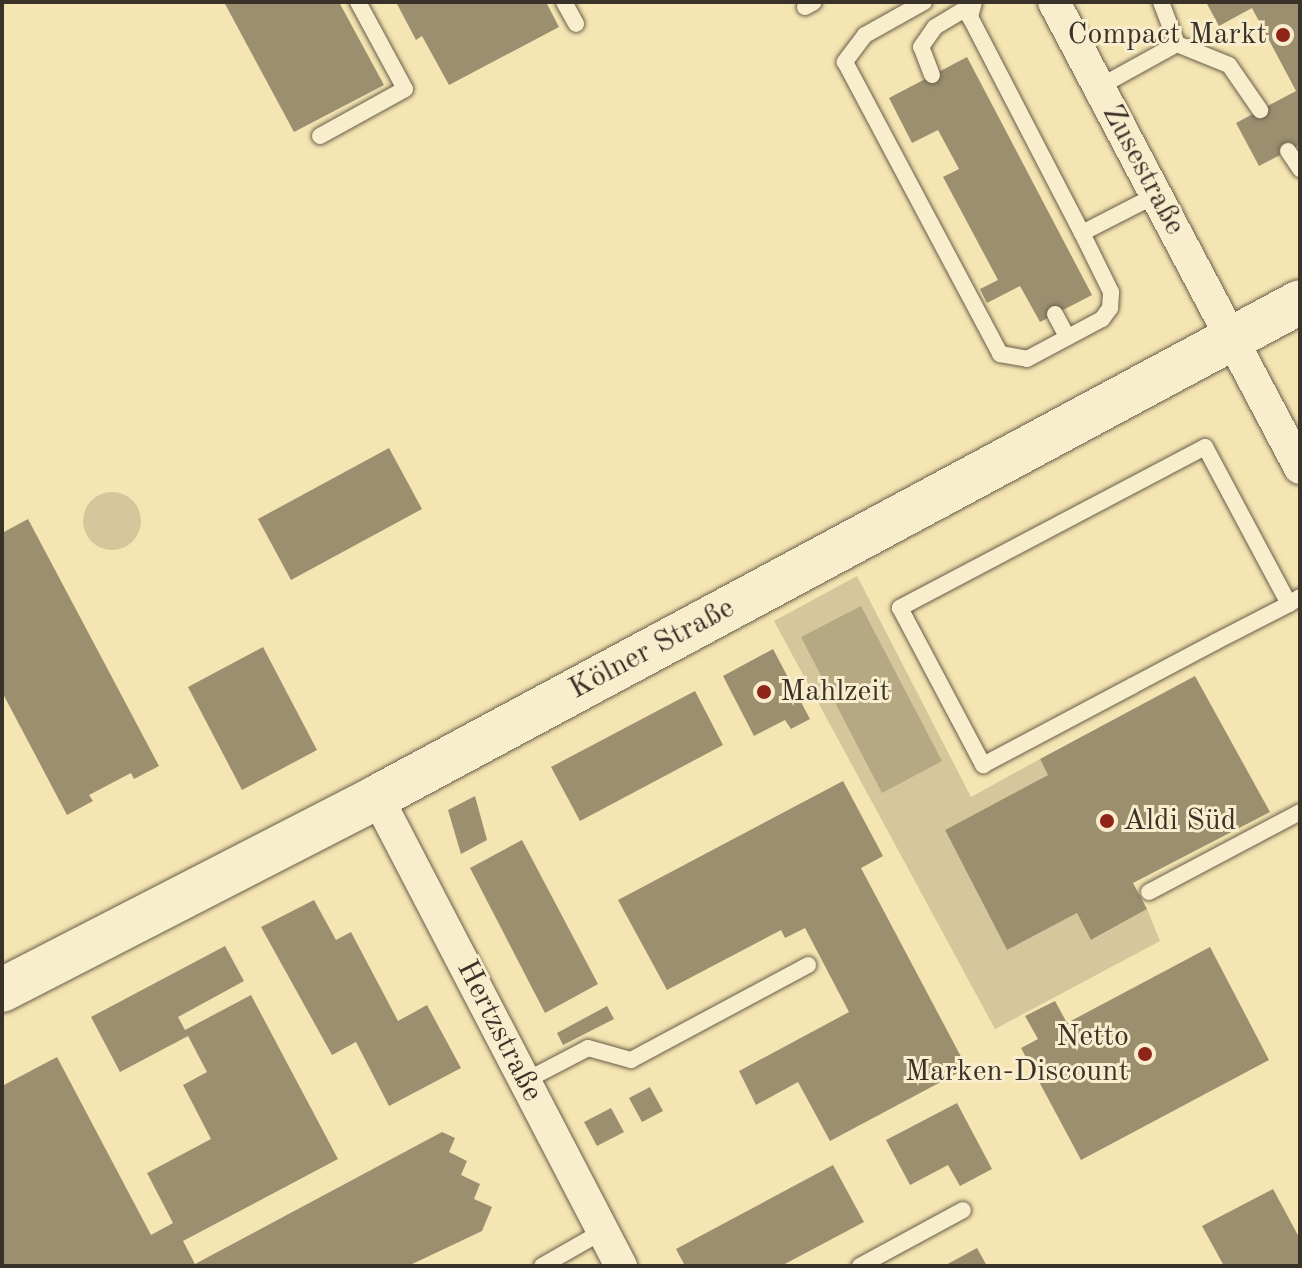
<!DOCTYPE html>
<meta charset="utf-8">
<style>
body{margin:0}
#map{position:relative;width:1302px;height:1268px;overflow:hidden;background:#f5e5b2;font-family:"Old Standard TT",serif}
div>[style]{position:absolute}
.green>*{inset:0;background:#d5c69b}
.round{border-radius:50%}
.water>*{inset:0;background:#b5a883}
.building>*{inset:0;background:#9b8f70}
.roads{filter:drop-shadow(0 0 2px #695e4a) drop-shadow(0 0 2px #695e4a)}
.lane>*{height:16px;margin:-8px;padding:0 8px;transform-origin:8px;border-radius:8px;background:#f8eecd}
.street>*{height:32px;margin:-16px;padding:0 16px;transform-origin:16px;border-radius:16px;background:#f8eecd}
.secondary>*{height:44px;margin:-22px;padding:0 22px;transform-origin:22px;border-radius:22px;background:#f8eecd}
.dots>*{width:22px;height:22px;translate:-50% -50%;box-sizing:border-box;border:4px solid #f8eecd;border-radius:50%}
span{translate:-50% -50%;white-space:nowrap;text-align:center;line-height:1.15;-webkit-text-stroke:6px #f8eecd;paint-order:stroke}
.poi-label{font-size:30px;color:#3a3128}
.right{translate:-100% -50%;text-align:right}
.left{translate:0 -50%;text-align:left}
.street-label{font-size:30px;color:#3a3128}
.frame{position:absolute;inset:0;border:4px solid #3a3128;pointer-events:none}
</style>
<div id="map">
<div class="green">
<i class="round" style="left:83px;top:492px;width:58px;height:58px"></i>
<i style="clip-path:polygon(857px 576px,971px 797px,1040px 759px,1048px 775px,945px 830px,1007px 950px,1077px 913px,1092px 940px,1147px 909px,1160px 941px,995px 1029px,774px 621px)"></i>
</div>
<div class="water">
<i style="clip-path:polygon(861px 606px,942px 761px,882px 793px,801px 637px)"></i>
</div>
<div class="building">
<i style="clip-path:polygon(224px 2px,339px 2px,384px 85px,294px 132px)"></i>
<i style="clip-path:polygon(396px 2px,546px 2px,559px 27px,449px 85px,422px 36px,416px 40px)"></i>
<i style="clip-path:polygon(1206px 2px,1300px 2px,1300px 145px,1259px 166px,1236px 123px,1296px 91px,1252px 8px,1219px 26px)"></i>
<i style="clip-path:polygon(967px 57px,1092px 295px,1040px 322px,1020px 286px,987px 303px,980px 289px,998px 280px,943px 177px,959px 169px,938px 130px,912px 143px,889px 98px)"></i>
<i style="clip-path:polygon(389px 448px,422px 509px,291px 580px,258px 519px)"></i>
<i style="clip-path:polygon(28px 519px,159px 766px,134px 779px,131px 773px,89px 795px,93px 801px,67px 815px,2px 692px,2px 533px)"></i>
<i style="clip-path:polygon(263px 647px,317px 750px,242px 790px,188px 687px)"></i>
<i style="clip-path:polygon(773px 649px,810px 719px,791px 729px,785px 720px,754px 736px,723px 676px)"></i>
<i style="clip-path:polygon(1195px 676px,1270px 812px,1133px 883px,1147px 909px,1091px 940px,1077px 913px,1007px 950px,945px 830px,1048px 775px,1040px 759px)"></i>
<i style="clip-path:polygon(695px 691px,723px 745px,580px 821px,551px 767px)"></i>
<i style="clip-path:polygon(843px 781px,883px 856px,861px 868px,967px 1068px,830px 1141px,798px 1082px,756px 1105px,739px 1071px,849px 1012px,805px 928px,785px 938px,781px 930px,667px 990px,618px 900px)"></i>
<i style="clip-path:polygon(475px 796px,487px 840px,461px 854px,448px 810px)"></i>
<i style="clip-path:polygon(522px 840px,598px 984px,545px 1013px,470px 868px)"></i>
<i style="clip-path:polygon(314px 900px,336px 940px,351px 932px,398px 1021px,427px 1005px,461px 1068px,389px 1106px,356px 1042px,332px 1055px,261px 927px)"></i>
<i style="clip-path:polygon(225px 946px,244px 981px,178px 1017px,185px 1030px,251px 995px,338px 1159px,183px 1241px,195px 1264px,442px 1132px,455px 1138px,449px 1152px,467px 1161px,461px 1175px,480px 1184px,474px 1199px,492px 1207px,482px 1231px,408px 1266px,2px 1266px,2px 1086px,57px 1057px,151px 1235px,173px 1223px,147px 1173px,211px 1139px,183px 1085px,207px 1072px,188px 1036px,120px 1072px,91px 1017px)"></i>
<i style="clip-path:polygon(1210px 947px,1269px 1060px,1081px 1160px,1021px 1048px,1038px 1039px,1025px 1016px,1055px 1001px,1067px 1023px)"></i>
<i style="clip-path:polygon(607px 1006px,614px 1019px,563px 1045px,557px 1033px)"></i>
<i style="clip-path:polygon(650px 1087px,663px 1111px,642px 1122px,629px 1098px)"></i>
<i style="clip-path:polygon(957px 1103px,992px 1169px,960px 1186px,948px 1165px,910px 1185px,886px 1140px)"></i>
<i style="clip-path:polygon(611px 1108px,624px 1132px,597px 1146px,584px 1122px)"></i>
<i style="clip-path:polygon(833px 1165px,864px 1222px,781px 1266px,685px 1266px,676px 1249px)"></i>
<i style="clip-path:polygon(1273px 1189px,1300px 1239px,1300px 1266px,1224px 1266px,1202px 1226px)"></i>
<i style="clip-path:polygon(977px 1248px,987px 1266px,944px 1266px)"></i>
</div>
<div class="roads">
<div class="lane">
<i style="left:564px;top:2px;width:25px;rotate:61deg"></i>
<i style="left:924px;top:2px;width:68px;rotate:150.8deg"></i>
<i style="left:865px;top:35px;width:34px;rotate:127deg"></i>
<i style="left:845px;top:62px;width:331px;rotate:62deg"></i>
<i style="left:1000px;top:354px;width:27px;rotate:10deg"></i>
<i style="left:1027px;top:359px;width:85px;rotate:-28.1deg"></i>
<i style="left:1102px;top:319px;width:14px;rotate:-54deg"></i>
<i style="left:1110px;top:308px;width:16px;rotate:-86deg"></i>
<i style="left:1111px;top:292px;width:66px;rotate:-116.2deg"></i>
<i style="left:1082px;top:233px;width:83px;rotate:-27.2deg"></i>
<i style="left:974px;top:2px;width:16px;rotate:105deg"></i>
<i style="left:970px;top:17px;width:243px;rotate:62.6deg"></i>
<i style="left:805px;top:7px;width:10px;rotate:-29deg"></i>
<i style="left:1177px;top:44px;width:56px;rotate:22deg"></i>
<i style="left:1229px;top:65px;width:55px;rotate:55.4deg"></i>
<i style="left:932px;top:75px;width:30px;rotate:-111deg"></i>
<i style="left:921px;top:47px;width:24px;rotate:-55deg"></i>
<i style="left:935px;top:27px;width:41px;rotate:-31deg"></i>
<i style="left:970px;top:6px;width:4px;rotate:-117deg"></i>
<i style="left:1099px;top:87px;width:89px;rotate:-28.9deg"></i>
<i style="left:1177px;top:44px;width:45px;rotate:-110.9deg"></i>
<i style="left:320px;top:136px;width:97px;rotate:-28.9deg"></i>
<i style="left:405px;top:89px;width:99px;rotate:-118.4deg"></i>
<i style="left:1288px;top:151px;width:22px;rotate:56deg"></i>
<i style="left:1055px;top:314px;width:26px;rotate:62deg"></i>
<i style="left:1289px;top:604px;width:178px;rotate:-118.1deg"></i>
<i style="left:1205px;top:447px;width:345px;rotate:152.2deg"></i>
<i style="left:900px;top:608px;width:178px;rotate:62.1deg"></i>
<i style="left:983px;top:765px;width:169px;rotate:-27.9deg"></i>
<i style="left:1132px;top:686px;width:94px;rotate:-27.9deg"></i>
<i style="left:1215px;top:642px;width:83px;rotate:-27.2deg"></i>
<i style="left:1289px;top:604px;width:13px;rotate:-32deg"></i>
<i style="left:1149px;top:892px;width:171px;rotate:-27.9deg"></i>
<i style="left:525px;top:1081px;width:71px;rotate:-27.6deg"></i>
<i style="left:588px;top:1048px;width:45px;rotate:15.6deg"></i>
<i style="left:631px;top:1060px;width:201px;rotate:-28.2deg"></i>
<i style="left:542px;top:1266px;width:70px;rotate:-29.8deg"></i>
<i style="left:860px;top:1266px;width:117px;rotate:-28.5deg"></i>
</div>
<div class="street">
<i style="left:1054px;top:2px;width:527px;rotate:62.17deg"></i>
<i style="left:377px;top:797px;width:529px;rotate:62.51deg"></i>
</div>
<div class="secondary">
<i style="left:2px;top:990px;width:422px;rotate:-27.2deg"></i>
<i style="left:377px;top:797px;width:1047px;rotate:-28.2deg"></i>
</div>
</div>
<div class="dots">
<i style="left:1283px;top:35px;background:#8f2418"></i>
<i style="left:764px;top:692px;background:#8f2418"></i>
<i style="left:1107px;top:821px;background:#8f2418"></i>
<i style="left:1145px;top:1054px;background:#8f2418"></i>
</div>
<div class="poi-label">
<span class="right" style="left:1267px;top:35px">Compact Markt</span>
<span class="left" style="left:780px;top:692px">Mahlzeit</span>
<span class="left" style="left:1123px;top:821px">Aldi Süd</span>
<span class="right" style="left:1129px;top:1054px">Netto<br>Marken-Discount</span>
</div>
<div class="street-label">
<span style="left:1143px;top:170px;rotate:62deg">Zusestraße</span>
<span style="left:652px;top:649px;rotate:-28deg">Kölner Straße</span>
<span style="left:499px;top:1031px;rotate:63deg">Hertzstraße</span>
</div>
<div class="frame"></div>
</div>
